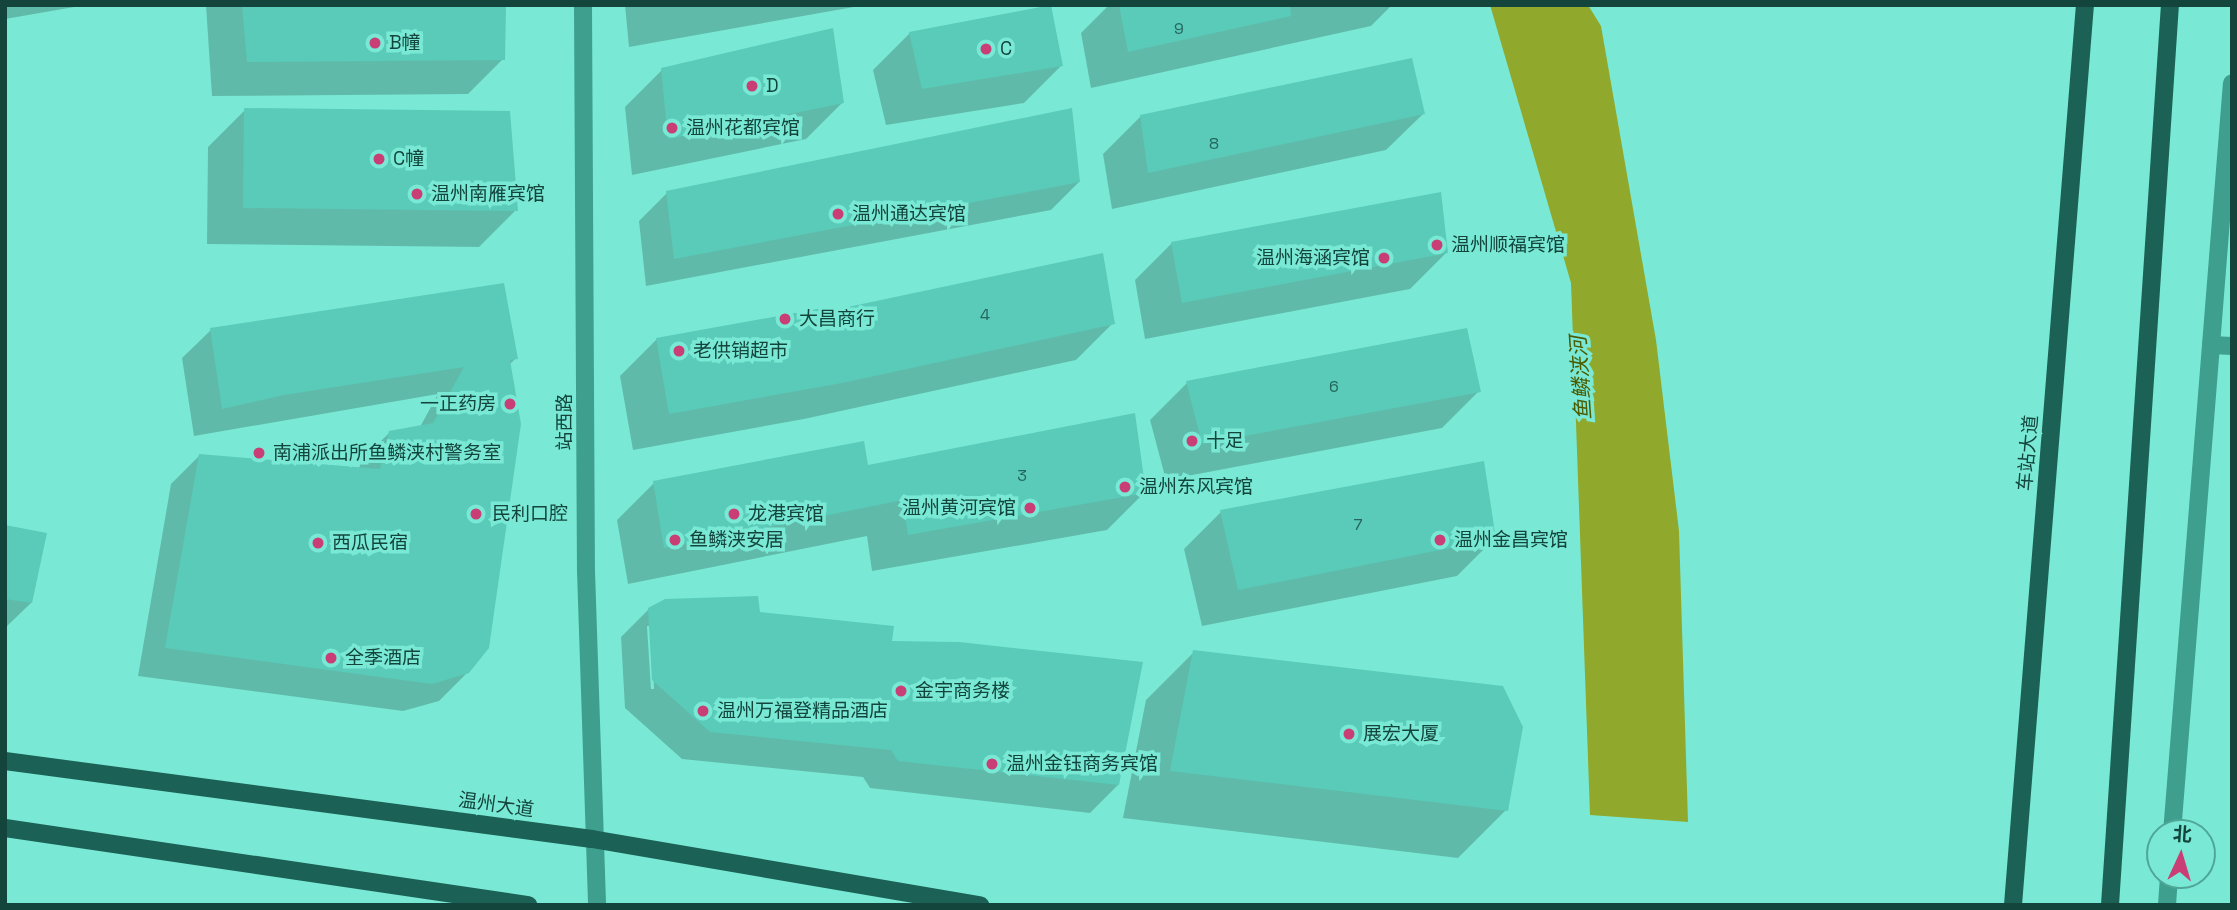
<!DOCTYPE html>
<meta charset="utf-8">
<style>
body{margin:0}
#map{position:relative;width:2237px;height:910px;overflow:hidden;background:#79e9d5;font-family:"Space Grotesk","Noto Sans SC",sans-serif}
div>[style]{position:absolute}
.water>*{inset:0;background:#90a92c}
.shadow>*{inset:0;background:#0003}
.building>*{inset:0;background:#59cbb8}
.minor>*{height:18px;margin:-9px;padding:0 9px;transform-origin:9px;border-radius:9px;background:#3f9f8f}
.major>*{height:18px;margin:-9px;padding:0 9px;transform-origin:9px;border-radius:9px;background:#1b6156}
.dots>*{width:19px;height:19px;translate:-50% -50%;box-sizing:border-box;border:4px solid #79e9d5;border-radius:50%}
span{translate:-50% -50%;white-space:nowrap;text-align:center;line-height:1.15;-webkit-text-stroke:7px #79e9d5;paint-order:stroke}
.number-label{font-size:16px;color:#24665c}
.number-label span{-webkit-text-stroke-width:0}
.poi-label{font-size:19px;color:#13453d}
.left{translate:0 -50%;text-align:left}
.right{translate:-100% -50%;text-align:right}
.street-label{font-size:19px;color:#13453d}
.water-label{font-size:21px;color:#4b5b00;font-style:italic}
.frame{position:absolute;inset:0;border:7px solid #13453d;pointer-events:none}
.north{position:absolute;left:2146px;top:819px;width:70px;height:70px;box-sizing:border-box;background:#79e9d5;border:2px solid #50a798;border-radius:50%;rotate:4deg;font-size:19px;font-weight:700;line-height:28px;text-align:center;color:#13453d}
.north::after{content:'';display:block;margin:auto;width:24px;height:32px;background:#c93e75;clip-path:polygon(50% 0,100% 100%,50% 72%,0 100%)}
</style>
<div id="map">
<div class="water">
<i style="clip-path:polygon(1490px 5px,1588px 5px,1601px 26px,1656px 340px,1679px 531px,1688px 822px,1590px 815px,1571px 283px)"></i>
</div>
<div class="shadow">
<i style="clip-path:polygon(5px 5px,86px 5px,5px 19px)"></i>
<i style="clip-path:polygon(206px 5px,504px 5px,503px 59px,468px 94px,212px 96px)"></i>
<i style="clip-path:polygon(625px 5px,865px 5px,629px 47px)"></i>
<i style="clip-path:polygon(1109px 5px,1392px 5px,1371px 26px,1091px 88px,1081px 33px)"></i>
<i style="clip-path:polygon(910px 33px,1061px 66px,1024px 103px,886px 125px,873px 70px)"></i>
<i style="clip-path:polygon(662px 70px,843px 102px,806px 139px,632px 175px,625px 107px)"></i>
<i style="clip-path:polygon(245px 110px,516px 210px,479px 247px,207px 244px,208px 147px)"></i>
<i style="clip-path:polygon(1423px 114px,1386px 150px,1112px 209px,1103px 154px,1140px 117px)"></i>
<i style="clip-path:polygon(1079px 182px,1051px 210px,646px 286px,639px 221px,667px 193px)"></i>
<i style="clip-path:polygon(1172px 243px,1447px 252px,1410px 289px,1145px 339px,1135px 280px)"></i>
<i style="clip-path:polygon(828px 313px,1113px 323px,1076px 360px,804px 419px,633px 450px,620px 376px,657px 339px)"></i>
<i style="clip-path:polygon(211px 330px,516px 358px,509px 365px,468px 672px,439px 701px,403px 711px,138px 676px,171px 484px,199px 456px,359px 469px,361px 461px,390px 432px,420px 427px,438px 394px,194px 436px,182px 358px)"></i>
<i style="clip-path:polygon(1187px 383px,1479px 391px,1442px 428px,1166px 480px,1150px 420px)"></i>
<i style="clip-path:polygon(866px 467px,1144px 493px,1107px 530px,872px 571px,867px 536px,628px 584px,617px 520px,654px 483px)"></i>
<i style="clip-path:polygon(1221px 512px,1494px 539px,1457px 576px,1202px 626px,1184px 549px)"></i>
<i style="clip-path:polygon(5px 526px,31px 603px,5px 628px)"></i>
<i style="clip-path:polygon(evenodd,649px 609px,759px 613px,890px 643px,1118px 785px,1090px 813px,870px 788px,863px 777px,682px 759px,625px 708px,621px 637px,649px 609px,647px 626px,651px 626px,654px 689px,651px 689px,647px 626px)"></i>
<i style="clip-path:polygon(1194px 652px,1506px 810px,1458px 858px,1123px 818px,1146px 700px)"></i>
</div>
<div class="building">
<i style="clip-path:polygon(242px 5px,506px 5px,505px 60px,247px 62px)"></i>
<i style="clip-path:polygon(1051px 5px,1063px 66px,922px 89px,909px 32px)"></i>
<i style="clip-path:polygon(1119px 5px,1290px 5px,1291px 16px,1128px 52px)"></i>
<i style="clip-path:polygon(833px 28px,844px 103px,668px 139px,661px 68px)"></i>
<i style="clip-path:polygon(1412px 58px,1425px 114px,1148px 173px,1140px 115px)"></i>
<i style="clip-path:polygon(244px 108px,510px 111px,518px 211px,243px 208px)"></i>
<i style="clip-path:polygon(1072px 108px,1080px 182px,674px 259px,666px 191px)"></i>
<i style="clip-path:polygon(1441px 192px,1448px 253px,1182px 303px,1171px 242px)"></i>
<i style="clip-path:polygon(1103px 253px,1115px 324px,842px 383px,669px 414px,656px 338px,828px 307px,829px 311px)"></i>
<i style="clip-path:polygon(504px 283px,518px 359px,510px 360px,521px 424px,489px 648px,469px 673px,432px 684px,165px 648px,199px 454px,380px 469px,389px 431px,433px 423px,464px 367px,284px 395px,222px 409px,210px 328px)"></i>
<i style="clip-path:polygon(1467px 328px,1481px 392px,1202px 444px,1186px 381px)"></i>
<i style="clip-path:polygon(1135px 413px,1146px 493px,908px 535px,903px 500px,664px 548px,653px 481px,864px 441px,868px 465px)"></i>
<i style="clip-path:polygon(1484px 461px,1496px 539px,1238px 590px,1220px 510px)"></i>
<i style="clip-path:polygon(5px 525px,47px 533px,32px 603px,5px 599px)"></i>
<i style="clip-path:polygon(758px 596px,760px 612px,894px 626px,892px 641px,959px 642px,1143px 662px,1119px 785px,898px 761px,891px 750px,710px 732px,652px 680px,648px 608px,665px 599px)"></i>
<i style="clip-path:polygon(1193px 650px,1503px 686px,1523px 727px,1508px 811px,1170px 771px)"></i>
</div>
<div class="minor">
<i style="left:583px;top:5px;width:566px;rotate:89.7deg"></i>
<i style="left:586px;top:571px;width:334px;rotate:88.1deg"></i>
<i style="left:2211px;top:345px;width:21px;rotate:3deg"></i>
<i style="left:2172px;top:833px;width:752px;rotate:-85.43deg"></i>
<i style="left:2167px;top:905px;width:30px;rotate:-86deg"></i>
</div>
<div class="major">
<i style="left:5px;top:761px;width:592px;rotate:7.57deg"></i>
<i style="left:592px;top:839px;width:394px;rotate:9.7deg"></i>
<i style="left:5px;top:828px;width:529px;rotate:8.38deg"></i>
<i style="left:2013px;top:905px;width:903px;rotate:-85.43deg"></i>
<i style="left:2110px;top:905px;width:902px;rotate:-86.19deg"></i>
</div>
<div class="dots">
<i style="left:375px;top:43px;background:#c93e75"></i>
<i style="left:986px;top:49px;background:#c93e75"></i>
<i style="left:752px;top:86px;background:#c93e75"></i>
<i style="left:672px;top:128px;background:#c93e75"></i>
<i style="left:379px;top:159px;background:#c93e75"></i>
<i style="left:417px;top:194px;background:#c93e75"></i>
<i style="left:838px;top:214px;background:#c93e75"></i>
<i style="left:1437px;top:245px;background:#c93e75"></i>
<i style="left:1384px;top:258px;background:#c93e75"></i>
<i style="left:785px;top:319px;background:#c93e75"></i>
<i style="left:679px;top:351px;background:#c93e75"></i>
<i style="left:510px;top:404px;background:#c93e75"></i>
<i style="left:1192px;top:441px;background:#c93e75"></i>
<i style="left:259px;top:453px;background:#c93e75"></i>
<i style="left:1125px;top:487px;background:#c93e75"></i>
<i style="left:1030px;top:508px;background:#c93e75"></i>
<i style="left:476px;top:514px;background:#c93e75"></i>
<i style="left:734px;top:514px;background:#c93e75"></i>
<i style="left:675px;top:540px;background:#c93e75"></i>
<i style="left:1440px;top:540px;background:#c93e75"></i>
<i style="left:318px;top:543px;background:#c93e75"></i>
<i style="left:331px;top:658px;background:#c93e75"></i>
<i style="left:901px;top:691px;background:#c93e75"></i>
<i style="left:703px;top:711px;background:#c93e75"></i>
<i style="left:1349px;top:734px;background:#c93e75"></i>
<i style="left:992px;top:764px;background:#c93e75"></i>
</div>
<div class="number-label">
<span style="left:1179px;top:29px">9</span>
<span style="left:1214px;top:144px">8</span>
<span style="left:985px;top:315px">4</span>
<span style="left:1334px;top:387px">6</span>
<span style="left:1022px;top:476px">3</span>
<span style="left:1358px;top:525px">7</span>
</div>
<div class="poi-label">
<span class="left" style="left:389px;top:43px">B幢</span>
<span class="left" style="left:1000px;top:49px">C</span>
<span class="left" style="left:766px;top:86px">D</span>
<span class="left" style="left:686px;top:128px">温州花都宾馆</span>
<span class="left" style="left:393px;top:159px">C幢</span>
<span class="left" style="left:431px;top:194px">温州南雁宾馆</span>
<span class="left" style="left:852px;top:214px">温州通达宾馆</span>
<span class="left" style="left:1451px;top:245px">温州顺福宾馆</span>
<span class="right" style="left:1370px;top:258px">温州海涵宾馆</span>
<span class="left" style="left:799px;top:319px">大昌商行</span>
<span class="left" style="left:693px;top:351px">老供销超市</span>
<span class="right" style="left:496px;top:404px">一正药房</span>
<span class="left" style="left:1206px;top:441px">十足</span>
<span class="left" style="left:273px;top:453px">南浦派出所鱼鳞浃村警务室</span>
<span class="left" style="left:1139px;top:487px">温州东风宾馆</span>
<span class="right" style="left:1016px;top:508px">温州黄河宾馆</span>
<span class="left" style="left:492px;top:514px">民利口腔</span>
<span class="left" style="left:748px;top:514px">龙港宾馆</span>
<span class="left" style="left:689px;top:540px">鱼鳞浃安居</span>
<span class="left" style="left:1454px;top:540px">温州金昌宾馆</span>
<span class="left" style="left:332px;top:543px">西瓜民宿</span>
<span class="left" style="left:345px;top:658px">全季酒店</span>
<span class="left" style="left:915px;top:691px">金宇商务楼</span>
<span class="left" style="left:717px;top:711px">温州万福登精品酒店</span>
<span class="left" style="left:1363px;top:734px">展宏大厦</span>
<span class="left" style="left:1006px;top:764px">温州金钰商务宾馆</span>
</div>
<div class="street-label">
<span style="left:565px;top:422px;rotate:-90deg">站西路</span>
<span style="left:2028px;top:453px;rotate:-85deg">车站大道</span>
<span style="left:496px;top:805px;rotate:8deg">温州大道</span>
</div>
<div class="water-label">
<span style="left:1581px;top:378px;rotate:-94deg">鱼鳞浃河</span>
</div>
<div class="frame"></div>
<div class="north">北</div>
</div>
